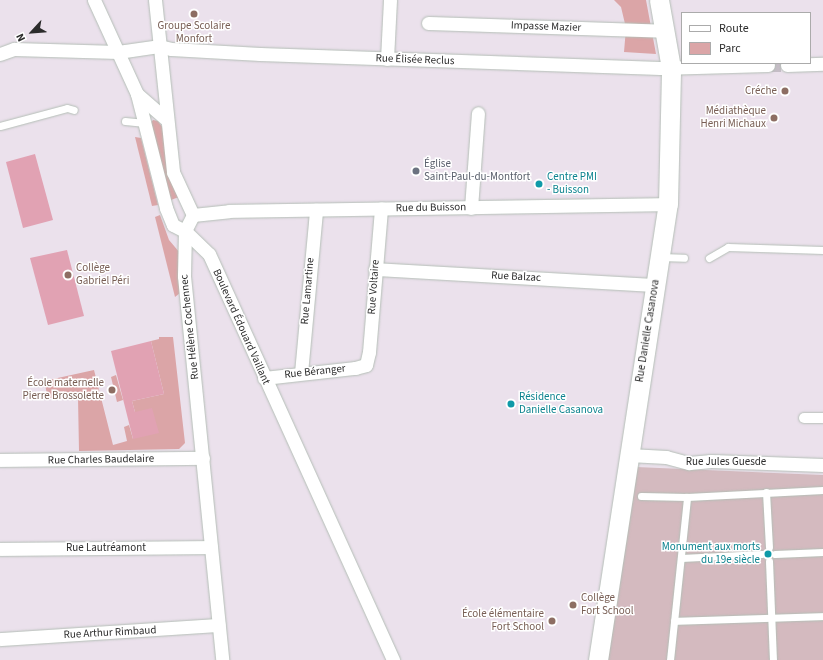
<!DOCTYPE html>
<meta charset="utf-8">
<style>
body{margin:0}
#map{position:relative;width:823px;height:660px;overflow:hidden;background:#ebe1ec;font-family:"Source Sans 3",sans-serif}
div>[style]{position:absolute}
.green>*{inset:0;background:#dba5a7}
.cemetery>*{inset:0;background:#d4babf}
.pitch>*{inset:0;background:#e1a2b3}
.minor-tunnel>*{height:13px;margin-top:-6.5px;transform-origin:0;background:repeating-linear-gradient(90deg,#c5bdc6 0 13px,transparent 0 19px)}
.roads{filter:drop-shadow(0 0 1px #b4beb6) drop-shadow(0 0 1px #b4beb6)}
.service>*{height:7px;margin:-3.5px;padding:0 3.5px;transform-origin:3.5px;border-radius:3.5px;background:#fff}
.pedestrian>*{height:10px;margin:-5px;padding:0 5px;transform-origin:5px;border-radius:5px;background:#fff}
.minor>*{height:13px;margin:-6.5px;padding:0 6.5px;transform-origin:6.5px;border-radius:6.5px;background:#fff}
.secondary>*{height:19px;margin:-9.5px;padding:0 9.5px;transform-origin:9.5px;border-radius:9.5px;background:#fff}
.dots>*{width:11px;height:11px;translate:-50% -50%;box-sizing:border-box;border:2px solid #fff;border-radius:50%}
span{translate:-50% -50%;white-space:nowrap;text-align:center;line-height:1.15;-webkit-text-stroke:3px #fff;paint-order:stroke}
.education-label{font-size:11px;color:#785e54}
.right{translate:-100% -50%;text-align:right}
.left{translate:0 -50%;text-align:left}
.street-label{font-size:11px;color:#2c2c2c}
.worship-label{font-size:11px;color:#5b616d}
.culture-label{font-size:11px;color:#0d838f}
.legend{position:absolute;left:681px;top:12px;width:130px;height:52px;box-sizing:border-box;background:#fff;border:1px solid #ababab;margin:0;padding:5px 7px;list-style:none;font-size:12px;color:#2c2c2c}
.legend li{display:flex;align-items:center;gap:8px;height:20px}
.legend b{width:20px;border:1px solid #ababab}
.north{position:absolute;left:12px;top:12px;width:40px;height:40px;-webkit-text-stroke:3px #fff;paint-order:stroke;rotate:244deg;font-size:11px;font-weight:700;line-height:16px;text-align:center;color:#2c2c2c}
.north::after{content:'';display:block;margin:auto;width:14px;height:18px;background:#2c2c2c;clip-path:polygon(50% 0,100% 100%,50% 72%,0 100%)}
</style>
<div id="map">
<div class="green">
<i style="clip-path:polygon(614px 0,646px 0,656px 54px,624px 52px,626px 28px,621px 7px)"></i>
<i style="clip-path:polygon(153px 120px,158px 121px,165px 131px,179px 197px,168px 201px,149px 125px)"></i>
<i style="clip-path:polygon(135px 137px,141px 138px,158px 205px,152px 206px)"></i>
<i style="clip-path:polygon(160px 215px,169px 240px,180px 253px,180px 293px,175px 297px,155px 217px)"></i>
<i style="clip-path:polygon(159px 337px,173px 337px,185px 443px,179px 449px,79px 451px,78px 398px,48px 398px,44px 381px,94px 370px,113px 445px,127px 441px,124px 427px,129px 425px,133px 439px,135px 412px,132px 401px,164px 394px,151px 341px,159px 339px)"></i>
<i style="clip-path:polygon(116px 375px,123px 400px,117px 402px,111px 377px)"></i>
</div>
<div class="cemetery">
<i style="clip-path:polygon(636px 467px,823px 475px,823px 660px,607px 660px)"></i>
</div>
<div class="pitch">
<i style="clip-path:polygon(35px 154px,53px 220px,23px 228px,6px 162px)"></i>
<i style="clip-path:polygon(67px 250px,84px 316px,48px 325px,30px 258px)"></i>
<i style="clip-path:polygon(151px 341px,164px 394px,132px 401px,135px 412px,152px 408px,159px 433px,133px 439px,111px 351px)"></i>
</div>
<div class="minor-tunnel">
<i style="left:768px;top:65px;width:19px"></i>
</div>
<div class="roads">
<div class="service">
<i style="left:125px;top:121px;width:20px;rotate:6deg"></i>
<i style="left:0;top:126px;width:69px;rotate:-15deg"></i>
<i style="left:67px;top:108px;width:7px;rotate:16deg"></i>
<i style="left:660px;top:257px;width:24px;rotate:2deg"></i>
<i style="left:709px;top:258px;width:22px;rotate:-30deg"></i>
<i style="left:728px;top:247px;width:95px;rotate:1.8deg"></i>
<i style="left:766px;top:492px;width:55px;rotate:86.9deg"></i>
<i style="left:641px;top:496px;width:46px;rotate:1.2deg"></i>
<i style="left:687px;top:497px;width:136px;rotate:-2.9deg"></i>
<i style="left:775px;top:554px;width:48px;rotate:-2.4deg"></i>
<i style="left:681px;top:558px;width:81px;rotate:-2.8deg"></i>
<i style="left:769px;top:561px;width:99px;rotate:87.7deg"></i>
<i style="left:674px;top:621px;width:149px;rotate:-1.9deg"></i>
<i style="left:670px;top:660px;width:164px;rotate:-84deg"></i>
</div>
<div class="pedestrian">
<i style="left:804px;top:418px;width:19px"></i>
</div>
<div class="minor">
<i style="left:94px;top:0;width:103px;rotate:65.4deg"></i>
<i style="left:137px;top:94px;width:118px;rotate:75.7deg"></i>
<i style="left:166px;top:208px;width:18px;rotate:68deg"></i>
<i style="left:173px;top:225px;width:13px;rotate:27deg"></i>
<i style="left:185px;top:231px;width:33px;rotate:44deg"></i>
<i style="left:209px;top:254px;width:446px;rotate:65.6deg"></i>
<i style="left:155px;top:0;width:173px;rotate:84deg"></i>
<i style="left:173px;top:172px;width:47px;rotate:65.1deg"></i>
<i style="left:193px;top:215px;width:18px;rotate:117deg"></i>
<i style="left:185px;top:231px;width:45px;rotate:91.3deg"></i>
<i style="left:184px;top:276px;width:386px;rotate:84.3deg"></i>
<i style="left:428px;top:23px;width:237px;rotate:1.9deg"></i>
<i style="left:0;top:54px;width:15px;rotate:-20deg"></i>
<i style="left:14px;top:49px;width:104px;rotate:1.7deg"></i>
<i style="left:118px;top:52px;width:41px;rotate:-8.3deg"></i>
<i style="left:159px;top:46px;width:12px;rotate:14deg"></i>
<i style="left:171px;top:49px;width:89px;rotate:3.2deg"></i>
<i style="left:260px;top:54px;width:400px;rotate:2deg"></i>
<i style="left:660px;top:68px;width:108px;rotate:-1.6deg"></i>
<i style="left:387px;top:59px;width:59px;rotate:-87.1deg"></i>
<i style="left:787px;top:65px;width:36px;rotate:-2deg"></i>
<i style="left:137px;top:94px;width:38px;rotate:41deg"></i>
<i style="left:471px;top:208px;width:95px;rotate:-85.8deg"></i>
<i style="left:193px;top:215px;width:36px;rotate:-6deg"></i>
<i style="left:229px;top:211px;width:439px;rotate:-0.9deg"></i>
<i style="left:375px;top:269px;width:281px;rotate:3.3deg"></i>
<i style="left:301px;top:373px;width:164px;rotate:-84.7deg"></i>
<i style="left:264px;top:378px;width:92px;rotate:-6.3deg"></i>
<i style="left:355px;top:368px;width:11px;rotate:-15deg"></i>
<i style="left:366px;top:365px;width:13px;rotate:-77deg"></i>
<i style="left:369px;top:352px;width:144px;rotate:-85.2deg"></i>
<i style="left:629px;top:455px;width:37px;rotate:3deg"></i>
<i style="left:666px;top:457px;width:24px;rotate:15deg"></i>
<i style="left:689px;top:463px;width:22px;rotate:-5deg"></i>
<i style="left:711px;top:461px;width:112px;rotate:2deg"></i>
<i style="left:0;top:460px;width:203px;rotate:-0.6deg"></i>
<i style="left:0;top:549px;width:211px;rotate:-0.5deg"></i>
<i style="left:0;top:639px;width:219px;rotate:-3.7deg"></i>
</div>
<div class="secondary">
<i style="left:598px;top:660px;width:461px;rotate:-81.3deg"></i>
<i style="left:668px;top:204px;width:136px;rotate:-88.7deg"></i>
<i style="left:671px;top:68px;width:69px;rotate:-100deg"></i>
</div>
</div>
<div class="dots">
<i style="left:194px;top:14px;background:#8d6e63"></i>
<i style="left:785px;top:91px;background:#8d6e63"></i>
<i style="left:774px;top:118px;background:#8d6e63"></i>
<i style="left:416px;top:171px;background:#6b7280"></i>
<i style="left:539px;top:184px;background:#0f9aa8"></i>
<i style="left:68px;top:275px;background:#8d6e63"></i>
<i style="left:112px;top:390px;background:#8d6e63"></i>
<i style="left:511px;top:404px;background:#0f9aa8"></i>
<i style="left:768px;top:554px;background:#0f9aa8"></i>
<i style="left:573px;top:605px;background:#8d6e63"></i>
<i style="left:552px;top:621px;background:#8d6e63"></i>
</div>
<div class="education-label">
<span style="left:194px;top:33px">Groupe Scolaire<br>Monfort</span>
<span class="right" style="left:777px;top:91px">Créche</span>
<span class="right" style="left:766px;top:118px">Médiathèque<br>Henri Michaux</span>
<span class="left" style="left:76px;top:275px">Collège<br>Gabriel Péri</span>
<span class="right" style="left:104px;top:390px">École maternelle<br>Pierre Brossolette</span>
<span class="left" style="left:581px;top:605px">Collège<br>Fort School</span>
<span class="right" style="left:544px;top:621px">École élémentaire<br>Fort School</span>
</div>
<div class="street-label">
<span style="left:546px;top:27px;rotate:2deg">Impasse Mazier</span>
<span style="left:415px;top:60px;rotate:2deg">Rue Élisée Reclus</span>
<span style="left:431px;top:208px;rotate:-1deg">Rue du Buisson</span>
<span style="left:516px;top:277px;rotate:3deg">Rue Balzac</span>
<span style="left:374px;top:287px;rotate:-86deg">Rue Voltaire</span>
<span style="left:308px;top:291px;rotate:-85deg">Rue Lamartine</span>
<span style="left:190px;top:327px;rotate:-96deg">Rue Hélène Cochennec</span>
<span style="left:241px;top:327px;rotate:66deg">Boulevard Édouard Vaillant</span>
<span style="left:648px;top:331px;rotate:-81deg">Rue Danielle Casanova</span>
<span style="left:315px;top:372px;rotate:-6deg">Rue Béranger</span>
<span style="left:101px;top:460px;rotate:-1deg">Rue Charles Baudelaire</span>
<span style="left:726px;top:462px">Rue Jules Guesde</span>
<span style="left:106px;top:548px">Rue Lautréamont</span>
<span style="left:110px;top:633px;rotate:-3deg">Rue Arthur Rimbaud</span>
</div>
<div class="worship-label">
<span class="left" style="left:424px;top:171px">Église<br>Saint-Paul-du-Montfort</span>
</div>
<div class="culture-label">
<span class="left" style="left:547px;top:184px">Centre PMI<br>- Buisson</span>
<span class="left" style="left:519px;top:404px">Résidence<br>Danielle Casanova</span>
<span class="right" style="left:760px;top:554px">Monument aux morts<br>du 19e siècle</span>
</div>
<ul class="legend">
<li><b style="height:5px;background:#fff"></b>Route</li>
<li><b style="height:11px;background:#dba5a7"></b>Parc</li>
</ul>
<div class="north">N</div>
</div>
